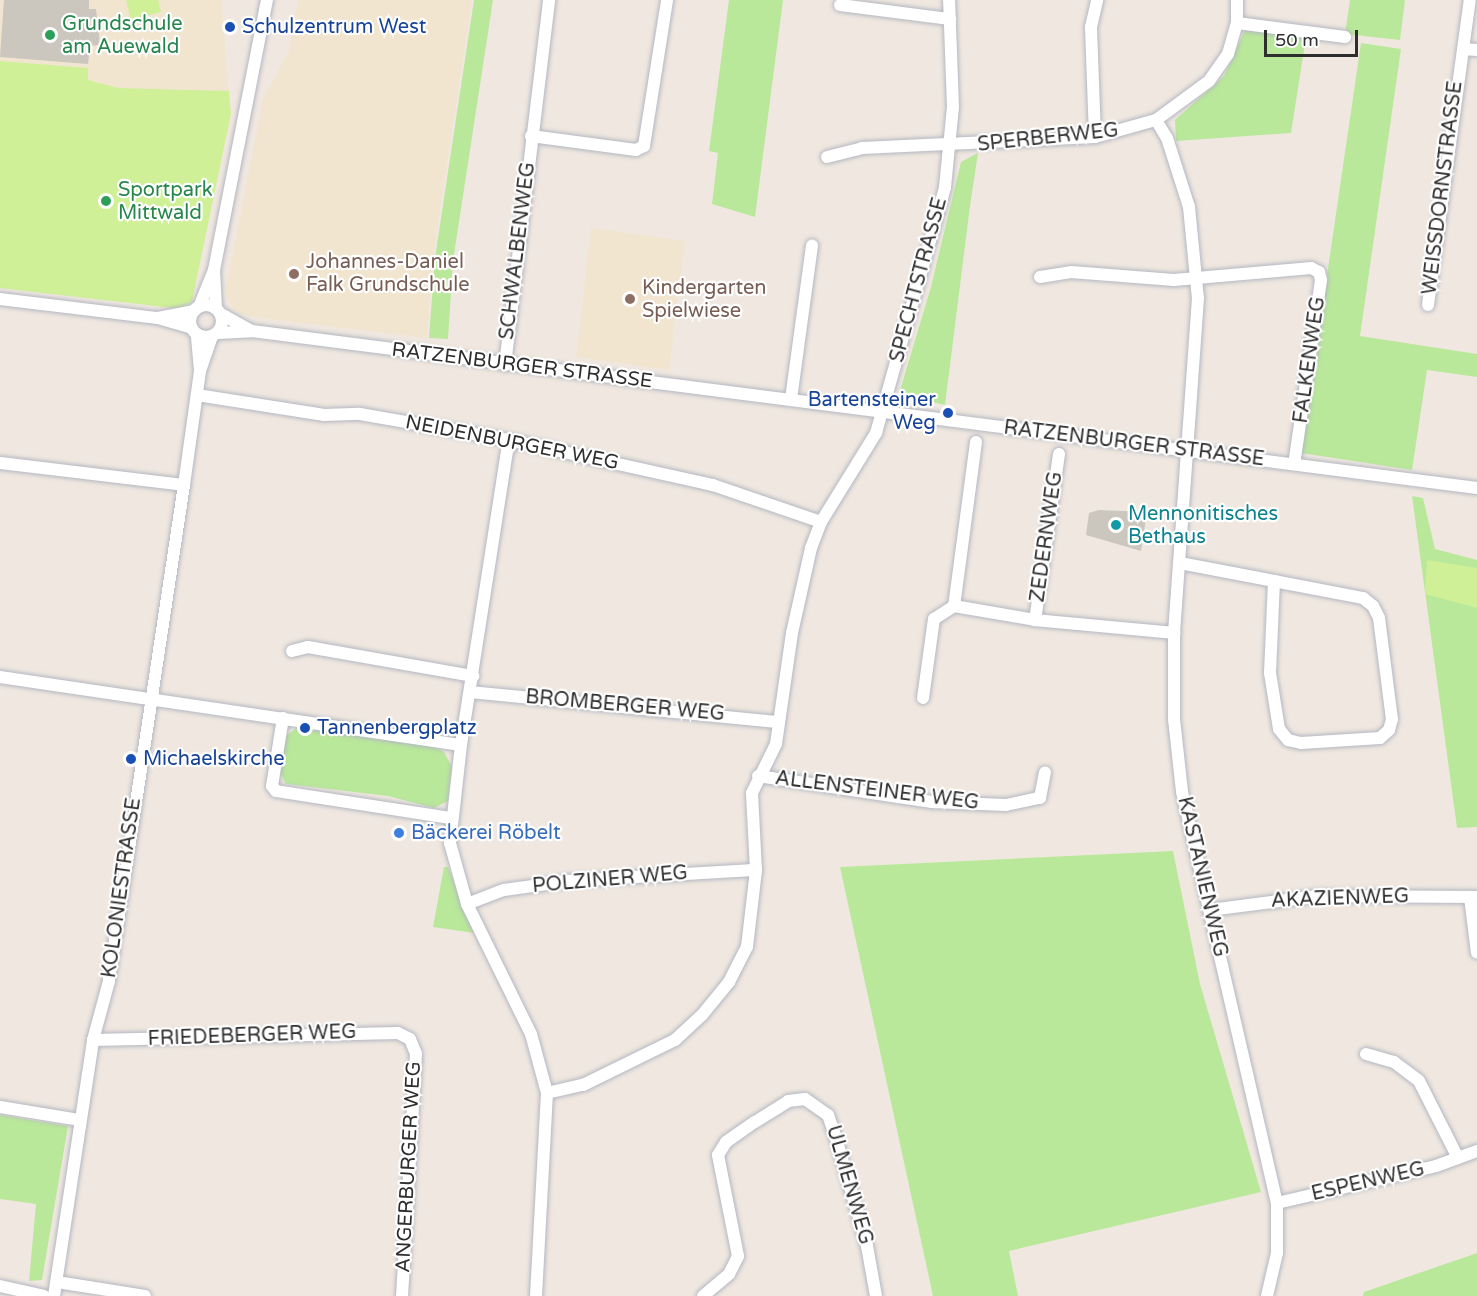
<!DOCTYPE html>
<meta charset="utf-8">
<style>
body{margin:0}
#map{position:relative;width:1477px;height:1296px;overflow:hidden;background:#f0e8e0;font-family:"Varela Round",sans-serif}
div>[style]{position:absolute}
.education>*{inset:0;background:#f1e5cf}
.green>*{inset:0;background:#b9e89a}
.pitch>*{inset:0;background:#cff096}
.building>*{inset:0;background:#cbc6be}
.roads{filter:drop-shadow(0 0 2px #b4b7c2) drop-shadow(0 0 2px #b4b7c2)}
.minor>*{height:12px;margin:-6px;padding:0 6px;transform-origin:6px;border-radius:6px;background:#fff}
.minor>.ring{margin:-6px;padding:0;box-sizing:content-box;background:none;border:12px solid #fff;border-radius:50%}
.dots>*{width:16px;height:16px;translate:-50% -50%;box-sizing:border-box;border:3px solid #fff;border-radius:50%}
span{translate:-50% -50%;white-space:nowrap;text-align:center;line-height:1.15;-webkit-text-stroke:4.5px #fff;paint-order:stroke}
.leisure-label{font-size:20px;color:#27864d}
.left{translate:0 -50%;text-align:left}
.transit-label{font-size:20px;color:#164399}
.right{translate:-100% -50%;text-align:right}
.street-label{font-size:20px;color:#2e2e2e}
.education-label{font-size:20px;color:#785e54}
.culture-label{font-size:20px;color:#0d838f}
.shop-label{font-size:20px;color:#366cbe}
.scale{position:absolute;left:1264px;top:30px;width:94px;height:27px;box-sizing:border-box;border:3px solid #2e2e2e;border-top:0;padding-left:8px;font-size:18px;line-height:21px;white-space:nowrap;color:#2e2e2e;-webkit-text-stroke:4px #fff;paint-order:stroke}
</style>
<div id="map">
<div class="education">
<i style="clip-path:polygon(0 0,221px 0,229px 91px,118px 88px,88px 80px,88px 68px,0 61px)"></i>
<i style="clip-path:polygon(298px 0,472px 0,433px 257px,427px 338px,252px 317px,235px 311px,225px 293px,263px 99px,289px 51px)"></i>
<i style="clip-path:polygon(591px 228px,685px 241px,669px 370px,576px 357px)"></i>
</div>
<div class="green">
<i style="clip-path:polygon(474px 0,493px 0,453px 261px,448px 339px,429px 338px,435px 258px)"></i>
<i style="clip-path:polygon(729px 0,783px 0,755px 217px,712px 204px,718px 153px,709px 151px)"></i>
<i style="clip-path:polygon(1350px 0,1405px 0,1400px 40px,1345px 34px)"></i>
<i style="clip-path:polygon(1245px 30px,1306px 37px,1291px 133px,1176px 141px,1175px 120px,1224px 76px)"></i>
<i style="clip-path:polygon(1361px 43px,1401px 49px,1360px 336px,1477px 354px,1477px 377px,1427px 370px,1412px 470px,1301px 453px)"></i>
<i style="clip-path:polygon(978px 153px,970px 206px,945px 405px,899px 394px,931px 287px,961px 162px)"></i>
<i style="clip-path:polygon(1412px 496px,1423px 498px,1435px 549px,1477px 560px,1477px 827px,1457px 828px)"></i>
<i style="clip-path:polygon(300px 726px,435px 747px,444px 752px,452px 767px,448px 801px,434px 808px,388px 796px,286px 784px,280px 773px,285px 736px)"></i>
<i style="clip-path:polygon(1173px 851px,1200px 984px,1261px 1192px,1009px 1251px,1018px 1296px,933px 1296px,840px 867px)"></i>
<i style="clip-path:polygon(444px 867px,448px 867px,474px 933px,433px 927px)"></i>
<i style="clip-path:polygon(0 1115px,68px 1126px,42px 1280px,29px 1281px,36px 1204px,0 1199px)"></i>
<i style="clip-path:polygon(1477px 1253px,1477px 1296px,1363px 1296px,1364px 1292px)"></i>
</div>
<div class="pitch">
<i style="clip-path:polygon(126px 0,158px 0,161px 12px,131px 20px)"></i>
<i style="clip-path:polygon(0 61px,88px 68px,88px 80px,118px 88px,229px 91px,231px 114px,192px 301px,181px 309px,0 288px)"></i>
<i style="clip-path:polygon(1427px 560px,1477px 568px,1477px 608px,1425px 594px)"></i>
</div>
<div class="building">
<i style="clip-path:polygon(4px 0,89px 0,89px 9px,96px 9px,100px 45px,90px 46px,88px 64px,0 57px)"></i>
<i style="clip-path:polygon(1099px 510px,1147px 512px,1141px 551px,1086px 535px,1089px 513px)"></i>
</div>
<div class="roads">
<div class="minor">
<i style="left:840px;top:5px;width:111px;rotate:7.3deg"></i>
<i style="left:1237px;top:23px;width:109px;rotate:7.4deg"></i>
<i style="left:1463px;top:49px;width:14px;rotate:4deg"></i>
<i style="left:1156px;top:120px;width:21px;rotate:59deg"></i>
<i style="left:1167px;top:138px;width:72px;rotate:72.3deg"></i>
<i style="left:1189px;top:207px;width:91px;rotate:84.4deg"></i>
<i style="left:1198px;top:298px;width:336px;rotate:94.1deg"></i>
<i style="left:1174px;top:633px;width:86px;rotate:90deg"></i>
<i style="left:1174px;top:719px;width:73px;rotate:83.7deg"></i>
<i style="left:1182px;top:792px;width:422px;rotate:77deg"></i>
<i style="left:1277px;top:1203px;width:50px;rotate:90deg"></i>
<i style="left:1277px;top:1253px;width:44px;rotate:103.1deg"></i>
<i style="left:531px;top:136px;width:106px;rotate:7.6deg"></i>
<i style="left:636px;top:150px;width:9px;rotate:-27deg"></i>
<i style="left:644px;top:146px;width:148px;rotate:-81deg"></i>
<i style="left:1095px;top:137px;width:110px;rotate:-92.1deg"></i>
<i style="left:1091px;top:27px;width:28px;rotate:-77deg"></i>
<i style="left:827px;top:157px;width:36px;rotate:-14deg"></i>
<i style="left:862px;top:148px;width:233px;rotate:-2.7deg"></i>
<i style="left:1095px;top:137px;width:63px;rotate:-15.6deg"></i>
<i style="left:1156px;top:120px;width:66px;rotate:-36.3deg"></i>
<i style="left:1209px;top:81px;width:33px;rotate:-55deg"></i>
<i style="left:1228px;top:54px;width:32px;rotate:-74deg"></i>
<i style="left:1237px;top:23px;width:23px;rotate:-90deg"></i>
<i style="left:1040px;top:277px;width:31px;rotate:-9deg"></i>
<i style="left:1071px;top:272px;width:103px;rotate:4.4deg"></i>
<i style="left:1174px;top:280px;width:138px;rotate:-5deg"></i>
<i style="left:1311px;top:268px;width:9px;rotate:27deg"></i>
<i style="left:1319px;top:272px;width:8px;rotate:76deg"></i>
<i style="left:1321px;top:280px;width:186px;rotate:98.3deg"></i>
<i style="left:0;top:299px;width:159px;rotate:6.9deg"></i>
<i style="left:158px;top:318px;width:35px;rotate:16deg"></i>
<i class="ring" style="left:190px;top:305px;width:20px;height:20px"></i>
<i style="left:1428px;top:305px;width:308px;rotate:-82.2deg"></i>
<i style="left:199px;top:307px;width:40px;rotate:-68deg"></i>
<i style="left:216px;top:308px;width:38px;rotate:-93deg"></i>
<i style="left:214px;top:270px;width:275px;rotate:-78.9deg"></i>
<i style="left:221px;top:314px;width:35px;rotate:29deg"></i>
<i style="left:158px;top:318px;width:37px;rotate:-11deg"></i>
<i style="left:218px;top:333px;width:34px;rotate:-3deg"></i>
<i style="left:252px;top:331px;width:1235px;rotate:7.3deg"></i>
<i style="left:505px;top:365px;width:368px;rotate:-83.1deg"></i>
<i style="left:200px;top:371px;width:37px;rotate:-71deg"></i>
<i style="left:197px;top:395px;width:129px;rotate:8.9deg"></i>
<i style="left:324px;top:415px;width:36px;rotate:-2deg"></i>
<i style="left:360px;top:414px;width:156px;rotate:9.9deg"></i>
<i style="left:514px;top:441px;width:204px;rotate:12.5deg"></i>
<i style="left:713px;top:485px;width:114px;rotate:18.9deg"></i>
<i style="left:791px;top:399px;width:155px;rotate:-82.2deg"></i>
<i style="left:514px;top:441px;width:12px;rotate:125deg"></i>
<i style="left:507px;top:451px;width:298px;rotate:98.9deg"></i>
<i style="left:461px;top:745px;width:99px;rotate:96.4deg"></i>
<i style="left:450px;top:843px;width:63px;rotate:74.4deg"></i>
<i style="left:467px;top:904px;width:145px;rotate:63.8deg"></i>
<i style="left:531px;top:1034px;width:61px;rotate:74.8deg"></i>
<i style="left:547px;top:1093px;width:203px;rotate:93.1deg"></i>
<i style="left:976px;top:442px;width:165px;rotate:97.6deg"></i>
<i style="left:954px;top:606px;width:82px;rotate:9.8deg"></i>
<i style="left:1059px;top:454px;width:168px;rotate:98.2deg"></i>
<i style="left:1035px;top:620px;width:140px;rotate:5.3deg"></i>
<i style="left:0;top:463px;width:185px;rotate:6.8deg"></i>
<i style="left:1180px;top:563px;width:96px;rotate:10.8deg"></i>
<i style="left:1274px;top:581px;width:91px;rotate:10.8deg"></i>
<i style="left:1363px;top:598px;width:13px;rotate:39deg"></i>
<i style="left:1373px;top:606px;width:13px;rotate:63deg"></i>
<i style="left:1379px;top:618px;width:102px;rotate:82.7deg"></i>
<i style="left:1392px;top:719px;width:11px;rotate:105deg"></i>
<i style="left:1389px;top:730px;width:12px;rotate:138deg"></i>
<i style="left:1380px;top:738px;width:79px;rotate:176.4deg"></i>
<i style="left:1301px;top:743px;width:13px;rotate:-167deg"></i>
<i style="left:1288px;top:740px;width:14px;rotate:-129deg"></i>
<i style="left:1279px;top:729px;width:57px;rotate:-99.1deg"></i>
<i style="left:1270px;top:673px;width:92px;rotate:-87.5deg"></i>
<i style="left:292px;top:651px;width:16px;rotate:-14deg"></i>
<i style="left:308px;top:647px;width:168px;rotate:10deg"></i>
<i style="left:0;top:677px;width:466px;rotate:8.4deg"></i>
<i style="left:471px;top:692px;width:309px;rotate:5.6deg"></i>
<i style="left:923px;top:698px;width:80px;rotate:-82.1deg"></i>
<i style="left:934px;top:619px;width:24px;rotate:-33deg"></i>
<i style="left:283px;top:718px;width:69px;rotate:99.2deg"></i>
<i style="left:272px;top:786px;width:6px;rotate:51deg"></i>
<i style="left:276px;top:791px;width:177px;rotate:8.8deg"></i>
<i style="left:758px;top:776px;width:176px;rotate:8.5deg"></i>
<i style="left:932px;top:802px;width:74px;rotate:2.3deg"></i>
<i style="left:1006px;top:805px;width:35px;rotate:-12deg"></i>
<i style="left:1040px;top:798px;width:26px;rotate:-79deg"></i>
<i style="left:1470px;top:897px;width:56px;rotate:82.9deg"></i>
<i style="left:467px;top:904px;width:40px;rotate:-21deg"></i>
<i style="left:504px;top:890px;width:66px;rotate:-7.9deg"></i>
<i style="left:569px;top:881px;width:187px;rotate:-3.4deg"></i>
<i style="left:1210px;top:910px;width:109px;rotate:-7.4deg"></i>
<i style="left:1318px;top:896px;width:159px;rotate:0.4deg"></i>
<i style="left:93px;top:1040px;width:305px;rotate:-1.3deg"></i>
<i style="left:398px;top:1033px;width:13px;rotate:27deg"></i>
<i style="left:410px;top:1039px;width:16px;rotate:68deg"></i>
<i style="left:416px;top:1054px;width:242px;rotate:93.3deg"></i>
<i style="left:1366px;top:1054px;width:29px;rotate:16deg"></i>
<i style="left:1394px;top:1062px;width:31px;rotate:37deg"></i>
<i style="left:1419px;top:1081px;width:86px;rotate:63.1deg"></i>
<i style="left:547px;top:1093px;width:37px;rotate:-13deg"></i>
<i style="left:583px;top:1085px;width:102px;rotate:-26.1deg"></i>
<i style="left:675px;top:1040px;width:37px;rotate:-43deg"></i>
<i style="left:702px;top:1015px;width:43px;rotate:-50.7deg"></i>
<i style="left:729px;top:982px;width:39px;rotate:-63deg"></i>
<i style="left:747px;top:947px;width:78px;rotate:-83.3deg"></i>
<i style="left:756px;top:870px;width:77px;rotate:-93deg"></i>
<i style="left:752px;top:793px;width:55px;rotate:-63.9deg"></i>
<i style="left:776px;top:744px;width:112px;rotate:-81.8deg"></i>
<i style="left:792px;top:633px;width:87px;rotate:-77.4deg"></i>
<i style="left:811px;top:548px;width:28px;rotate:-69deg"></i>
<i style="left:821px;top:522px;width:105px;rotate:-58.3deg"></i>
<i style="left:876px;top:433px;width:255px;rotate:-74.3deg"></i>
<i style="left:945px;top:187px;width:80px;rotate:-84.3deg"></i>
<i style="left:953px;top:107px;width:107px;rotate:-92.1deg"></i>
<i style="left:0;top:1107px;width:80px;rotate:9.3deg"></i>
<i style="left:1277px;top:1203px;width:163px;rotate:-13.1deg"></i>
<i style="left:1436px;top:1166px;width:44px;rotate:-20.1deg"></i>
<i style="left:57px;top:1282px;width:89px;rotate:9deg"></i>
<i style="left:0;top:1286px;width:45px;rotate:12.8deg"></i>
<i style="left:54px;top:1296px;width:259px;rotate:-81.3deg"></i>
<i style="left:93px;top:1040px;width:61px;rotate:-74.8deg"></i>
<i style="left:109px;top:981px;width:502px;rotate:-81.4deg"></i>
<i style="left:184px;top:485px;width:115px;rotate:-82deg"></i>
<i style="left:200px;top:371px;width:37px;rotate:-95deg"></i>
<i style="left:703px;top:1296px;width:34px;rotate:-40deg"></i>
<i style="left:729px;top:1274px;width:20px;rotate:-63deg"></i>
<i style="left:738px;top:1256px;width:103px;rotate:-101.2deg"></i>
<i style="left:718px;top:1155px;width:15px;rotate:-58deg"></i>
<i style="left:726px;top:1142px;width:35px;rotate:-35deg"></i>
<i style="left:755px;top:1122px;width:39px;rotate:-32deg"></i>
<i style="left:788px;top:1101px;width:17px;rotate:-7deg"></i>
<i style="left:805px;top:1099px;width:28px;rotate:35deg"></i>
<i style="left:828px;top:1115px;width:21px;rotate:71deg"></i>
<i style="left:835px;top:1135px;width:116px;rotate:73.9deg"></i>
<i style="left:867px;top:1246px;width:51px;rotate:79.8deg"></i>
</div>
</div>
<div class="dots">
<i style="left:230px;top:27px;background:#1a4fb4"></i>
<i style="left:50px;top:35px;background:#2e9e5b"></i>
<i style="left:106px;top:201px;background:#2e9e5b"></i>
<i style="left:294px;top:274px;background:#8d6e63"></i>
<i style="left:630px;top:299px;background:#8d6e63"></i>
<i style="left:948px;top:413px;background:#1a4fb4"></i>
<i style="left:1116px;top:525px;background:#0f9aa8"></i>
<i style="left:305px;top:728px;background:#1a4fb4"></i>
<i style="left:131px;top:759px;background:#1a4fb4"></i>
<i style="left:399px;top:833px;background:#3f7fe0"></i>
</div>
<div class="leisure-label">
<span class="left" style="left:62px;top:36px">Grundschule<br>am Auewald</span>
<span class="left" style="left:118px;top:202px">Sportpark<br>Mittwald</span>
</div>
<div class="transit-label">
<span class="left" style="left:242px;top:27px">Schulzentrum West</span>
<span class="right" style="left:936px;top:412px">Bartensteiner<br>Weg</span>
<span class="left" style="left:317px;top:728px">Tannenbergplatz</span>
<span class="left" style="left:143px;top:759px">Michaelskirche</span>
</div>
<div class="street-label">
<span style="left:1048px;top:138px;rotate:-6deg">SPERBERWEG</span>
<span style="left:1443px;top:188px;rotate:-83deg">WEISSDORNSTRASSE</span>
<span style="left:518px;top:251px;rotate:-83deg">SCHWALBENWEG</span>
<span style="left:919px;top:280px;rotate:-75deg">SPECHTSTRASSE</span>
<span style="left:1310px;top:360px;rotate:-82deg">FALKENWEG</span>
<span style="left:522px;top:366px;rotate:7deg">RATZENBURGER STRASSE</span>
<span style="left:512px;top:443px;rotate:11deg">NEIDENBURGER WEG</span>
<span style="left:1134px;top:444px;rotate:7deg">RATZENBURGER STRASSE</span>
<span style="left:1047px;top:537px;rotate:-82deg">ZEDERNWEG</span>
<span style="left:625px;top:706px;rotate:5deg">BROMBERGER WEG</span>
<span style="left:877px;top:791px;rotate:7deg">ALLENSTEINER WEG</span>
<span style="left:1202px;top:877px;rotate:77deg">KASTANIENWEG</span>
<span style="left:610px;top:880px;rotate:-5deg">POLZINER WEG</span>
<span style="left:122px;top:888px;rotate:-82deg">KOLONIESTRASSE</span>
<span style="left:1340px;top:899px;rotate:-2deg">AKAZIENWEG</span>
<span style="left:252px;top:1036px;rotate:-2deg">FRIEDEBERGER WEG</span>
<span style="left:409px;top:1167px;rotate:-87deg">ANGERBURGER WEG</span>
<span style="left:1368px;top:1182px;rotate:-13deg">ESPENWEG</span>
<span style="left:849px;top:1185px;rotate:74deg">ULMENWEG</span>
</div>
<div class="education-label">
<span class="left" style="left:306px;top:274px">Johannes-Daniel<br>Falk Grundschule</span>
<span class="left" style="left:642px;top:300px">Kindergarten<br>Spielwiese</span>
</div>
<div class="culture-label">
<span class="left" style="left:1128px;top:526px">Mennonitisches<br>Bethaus</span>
</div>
<div class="shop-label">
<span class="left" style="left:411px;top:833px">Bäckerei Röbelt</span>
</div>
<div class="scale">50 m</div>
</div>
